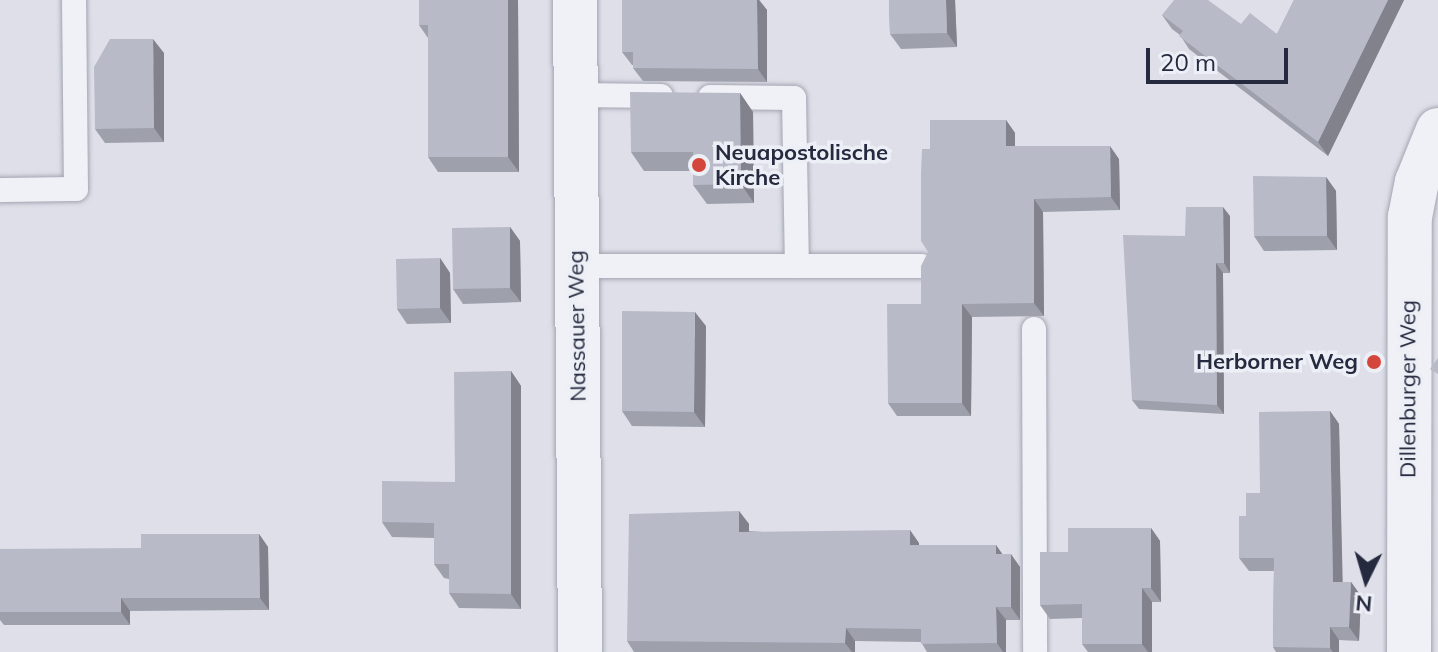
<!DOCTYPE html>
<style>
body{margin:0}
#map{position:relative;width:1438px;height:652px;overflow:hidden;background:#dedfe8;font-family:Mulish,sans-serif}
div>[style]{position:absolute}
.roads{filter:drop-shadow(0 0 2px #a3a5b2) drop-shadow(0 0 2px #a3a5b2)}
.service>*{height:24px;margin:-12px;padding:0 12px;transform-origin:12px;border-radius:12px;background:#f0f1f6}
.minor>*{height:44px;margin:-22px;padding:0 22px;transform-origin:22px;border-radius:22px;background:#f0f1f6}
.wall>*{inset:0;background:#9ea0ac}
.shaded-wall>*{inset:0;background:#81828c}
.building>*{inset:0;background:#b8bac8}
.dots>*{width:22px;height:22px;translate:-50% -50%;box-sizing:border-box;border:4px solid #edeff6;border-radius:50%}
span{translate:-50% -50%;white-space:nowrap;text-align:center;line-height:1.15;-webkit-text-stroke:7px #edeff6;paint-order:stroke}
.poi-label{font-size:22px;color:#262a3f;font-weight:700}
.left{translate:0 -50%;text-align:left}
.right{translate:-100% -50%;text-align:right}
.street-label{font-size:22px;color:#262a3f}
.north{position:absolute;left:1326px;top:540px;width:80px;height:80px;-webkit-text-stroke:6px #edeff6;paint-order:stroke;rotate:185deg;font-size:22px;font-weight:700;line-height:32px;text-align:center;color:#262a3f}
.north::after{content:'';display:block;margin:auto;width:28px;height:36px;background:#262a3f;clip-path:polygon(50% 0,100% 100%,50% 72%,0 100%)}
.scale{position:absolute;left:1146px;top:48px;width:142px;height:36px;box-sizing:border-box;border:4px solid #262a3f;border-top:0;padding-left:10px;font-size:24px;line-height:28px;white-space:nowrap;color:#262a3f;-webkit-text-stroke:6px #edeff6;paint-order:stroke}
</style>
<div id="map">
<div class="roads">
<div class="service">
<i style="left:575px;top:95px;width:86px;rotate:0.7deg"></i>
<i style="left:710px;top:97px;width:84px;rotate:0.7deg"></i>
<i style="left:794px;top:98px;width:168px;rotate:89deg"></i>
<i style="left:0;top:190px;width:76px;rotate:-0.8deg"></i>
<i style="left:76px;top:189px;width:189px;rotate:-90.6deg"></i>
<i style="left:576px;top:266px;width:346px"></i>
<i style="left:1034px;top:329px;width:323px;rotate:89.8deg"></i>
</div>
<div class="minor">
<i style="left:575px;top:0;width:652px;rotate:89.56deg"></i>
<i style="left:1409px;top:652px;width:435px;rotate:-89.9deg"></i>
<i style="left:1410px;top:217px;width:36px;rotate:-79deg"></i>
<i style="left:1417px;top:182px;width:56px;rotate:-68deg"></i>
</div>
</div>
<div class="wall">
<i style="clip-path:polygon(419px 0,518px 0,519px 172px,438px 172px,428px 157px,428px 38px,419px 25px)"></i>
<i style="clip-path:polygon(622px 0,759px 0,767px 10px,767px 82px,643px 81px,633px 68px,633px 65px,632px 65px,622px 52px)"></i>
<i style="clip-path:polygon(889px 0,955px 0,957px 47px,901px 49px,890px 34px)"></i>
<i style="clip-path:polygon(1294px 0,1404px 0,1328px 156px,1189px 49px,1180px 35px,1172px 29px,1162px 15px,1241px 24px,1277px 34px)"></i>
<i style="clip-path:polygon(164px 53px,164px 142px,105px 143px,95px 129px)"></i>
<i style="clip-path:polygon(740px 93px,753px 112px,754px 203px,707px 204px,693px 185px,693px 171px,644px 171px,631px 152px)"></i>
<i style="clip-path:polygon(1006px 120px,1015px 133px,1015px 146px,1119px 159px,1120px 210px,1043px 212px,1044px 316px,972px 317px,971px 416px,897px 416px,888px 403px,921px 304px,928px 252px,930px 149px)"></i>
<i style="clip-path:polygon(1326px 177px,1336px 191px,1337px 250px,1264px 251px,1254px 236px)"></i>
<i style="clip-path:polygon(1230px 216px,1230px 273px,1223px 273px,1224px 414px,1139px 409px,1132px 400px,1185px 236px)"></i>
<i style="clip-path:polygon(510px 227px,520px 241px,521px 302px,463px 304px,453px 289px)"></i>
<i style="clip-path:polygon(440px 258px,450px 273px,451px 323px,407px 324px,397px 309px)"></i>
<i style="clip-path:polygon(706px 326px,705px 427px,632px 426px,622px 411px)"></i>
<i style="clip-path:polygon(511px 371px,521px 386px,521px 609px,459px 608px,449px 593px,449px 579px,444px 578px,434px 564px,434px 538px,392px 537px,382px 522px,455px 482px)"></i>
<i style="clip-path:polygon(1330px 411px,1339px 424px,1342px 582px,1351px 582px,1361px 596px,1359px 641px,1339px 640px,1339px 652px,1276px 652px,1273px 647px,1274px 571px,1249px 571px,1239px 558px,1246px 516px)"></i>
<i style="clip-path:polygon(739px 511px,749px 524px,749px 531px,919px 543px,919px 545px,996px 545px,1002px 554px,1020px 567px,1020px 620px,1006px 620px,1006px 652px,927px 652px,921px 642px,855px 641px,855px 652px,634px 652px,627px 641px)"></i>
<i style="clip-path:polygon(1151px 528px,1160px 541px,1161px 602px,1152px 602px,1152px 652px,1088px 652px,1082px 644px,1082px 618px,1050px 619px,1040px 605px)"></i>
<i style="clip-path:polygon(259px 534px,268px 547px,269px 610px,130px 611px,130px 625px,4px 625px,0 620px,0 612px,141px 548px)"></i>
</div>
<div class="shaded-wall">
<i style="clip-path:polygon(508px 0,518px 0,519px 172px,508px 157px)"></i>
<i style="clip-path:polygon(757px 0,759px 0,767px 10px,767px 82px,758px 69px)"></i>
<i style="clip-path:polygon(946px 0,955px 0,957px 47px,947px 33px)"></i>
<i style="clip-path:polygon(1388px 0,1404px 0,1328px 156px,1318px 142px)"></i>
<i style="clip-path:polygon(153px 39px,164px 53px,164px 142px,154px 128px)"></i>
<i style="clip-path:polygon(740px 93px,753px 112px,754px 203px,741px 184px)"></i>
<i style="clip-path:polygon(1006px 120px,1015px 133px,1015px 159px,1006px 146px)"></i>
<i style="clip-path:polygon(1110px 146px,1119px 159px,1120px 210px,1111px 197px)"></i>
<i style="clip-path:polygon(1326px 177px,1336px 191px,1337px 250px,1327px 236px)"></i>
<i style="clip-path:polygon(1034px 199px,1043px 212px,1044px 316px,1034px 303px)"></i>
<i style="clip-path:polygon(1223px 207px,1230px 216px,1230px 273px,1224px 263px)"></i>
<i style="clip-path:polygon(510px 227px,520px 241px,521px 302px,510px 288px)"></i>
<i style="clip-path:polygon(440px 258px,450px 273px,451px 323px,440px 308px)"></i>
<i style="clip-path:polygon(1216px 263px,1223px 273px,1224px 414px,1217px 405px)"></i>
<i style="clip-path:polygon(962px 304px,972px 317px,971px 416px,962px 403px)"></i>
<i style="clip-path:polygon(695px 312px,706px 326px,705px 427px,694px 412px)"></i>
<i style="clip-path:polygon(511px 371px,521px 386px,521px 609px,511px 594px)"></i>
<i style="clip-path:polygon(1330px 411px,1339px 424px,1343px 595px,1333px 582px)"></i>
<i style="clip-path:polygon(739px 511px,749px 524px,749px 545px,739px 532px)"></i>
<i style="clip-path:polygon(1151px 528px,1160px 541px,1161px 602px,1151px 588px)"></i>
<i style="clip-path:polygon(910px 530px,919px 543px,919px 558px,910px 545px)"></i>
<i style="clip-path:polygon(259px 534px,268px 547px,269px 610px,260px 598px)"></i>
<i style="clip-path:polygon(996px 545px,1005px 558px,996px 554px)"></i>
<i style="clip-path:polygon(1011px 554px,1020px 567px,1020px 620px,1011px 607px)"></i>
<i style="clip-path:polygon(1351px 582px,1361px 596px,1359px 641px,1349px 627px)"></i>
<i style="clip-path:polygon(1142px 588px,1152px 602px,1152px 652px,1148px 652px,1142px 644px)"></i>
<i style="clip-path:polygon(121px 598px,130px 611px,130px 625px,121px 612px)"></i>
<i style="clip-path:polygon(996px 607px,1006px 620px,1006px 652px,1003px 652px,997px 643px)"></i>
<i style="clip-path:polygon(1330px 627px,1339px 640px,1339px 652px,1333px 652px,1330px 648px)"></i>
<i style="clip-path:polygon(846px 628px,855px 641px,855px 652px,852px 652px,845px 643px)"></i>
</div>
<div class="building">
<i style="clip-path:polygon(419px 0,508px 0,508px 157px,428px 157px,428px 25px,419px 25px)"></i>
<i style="clip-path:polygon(622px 0,757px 0,758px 69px,633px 68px,633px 52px,622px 52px)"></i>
<i style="clip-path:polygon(889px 0,946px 0,947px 33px,890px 34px)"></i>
<i style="clip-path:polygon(1174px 0,1208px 0,1241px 24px,1250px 13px,1277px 34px,1294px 0,1388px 0,1318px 142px,1179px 36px,1183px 31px,1162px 15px)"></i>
<i style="clip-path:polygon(110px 39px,153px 39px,154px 128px,95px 129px,94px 67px)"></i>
<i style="clip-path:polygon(630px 92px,740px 93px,741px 184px,693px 185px,693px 152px,631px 152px)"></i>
<i style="clip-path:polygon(930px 120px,1006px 120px,1006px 146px,1110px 146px,1111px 197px,1034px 199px,1034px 303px,962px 304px,962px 403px,888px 403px,887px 304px,921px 304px,921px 266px,928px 252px,921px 241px,921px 174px,922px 149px,930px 149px)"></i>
<i style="clip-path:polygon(1253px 176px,1326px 177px,1327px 236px,1254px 236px)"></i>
<i style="clip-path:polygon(1186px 207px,1223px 207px,1224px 263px,1216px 263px,1217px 405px,1132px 400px,1123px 235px,1185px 236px)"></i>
<i style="clip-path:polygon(510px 227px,510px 288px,453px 289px,452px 228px)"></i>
<i style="clip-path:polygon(440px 258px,440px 308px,397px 309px,396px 259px)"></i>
<i style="clip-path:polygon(622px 311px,695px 312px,694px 412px,622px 411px)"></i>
<i style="clip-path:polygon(1438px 358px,1438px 374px,1430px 369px)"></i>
<i style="clip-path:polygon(511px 371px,511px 594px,449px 593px,449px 564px,434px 564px,434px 523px,382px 522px,382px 481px,455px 482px,454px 372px)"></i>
<i style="clip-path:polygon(1330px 411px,1333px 582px,1351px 582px,1349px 627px,1330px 627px,1330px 648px,1273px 647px,1274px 558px,1239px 558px,1239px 516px,1246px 516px,1246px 493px,1260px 493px,1259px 412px)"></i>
<i style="clip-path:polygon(739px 511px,739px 532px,910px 530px,910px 545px,996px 545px,996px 554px,1011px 554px,1011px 607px,996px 607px,997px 643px,921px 644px,921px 629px,846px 628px,845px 643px,627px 641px,629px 514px)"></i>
<i style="clip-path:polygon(1068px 528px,1151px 528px,1151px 588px,1142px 588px,1142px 644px,1082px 644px,1082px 604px,1040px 605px,1040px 552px,1068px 552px)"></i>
<i style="clip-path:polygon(141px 534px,259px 534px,260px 598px,121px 598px,121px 612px,0 612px,0 549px,141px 548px)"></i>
</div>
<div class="dots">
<i style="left:699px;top:165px;background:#d4463c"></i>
<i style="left:1374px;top:362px;background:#d4463c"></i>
</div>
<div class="poi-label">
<span class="left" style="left:715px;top:165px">Neuapostolische<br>Kirche</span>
<span class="right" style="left:1358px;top:362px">Herborner Weg</span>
</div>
<div class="street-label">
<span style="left:577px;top:326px;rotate:-91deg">Nassauer Weg</span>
<span style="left:1408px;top:389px;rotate:-90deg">Dillenburger Weg</span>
</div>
<div class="north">N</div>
<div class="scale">20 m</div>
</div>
